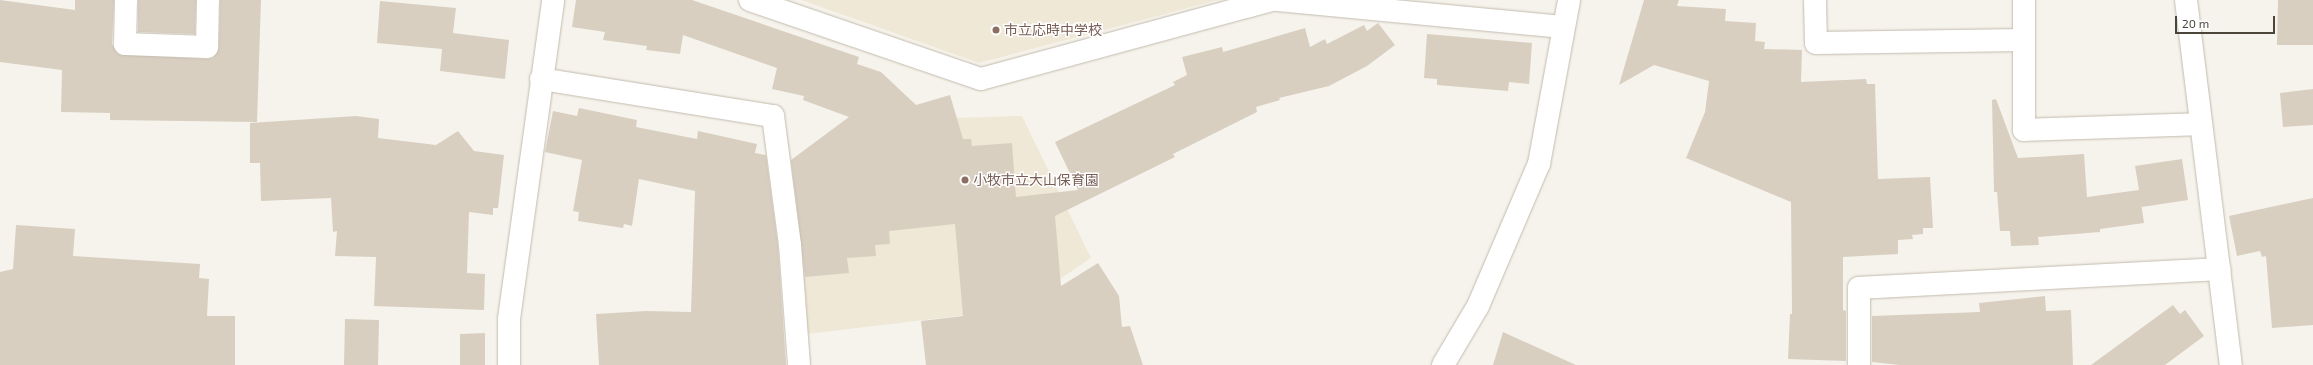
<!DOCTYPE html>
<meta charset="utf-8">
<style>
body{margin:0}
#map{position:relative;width:2313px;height:365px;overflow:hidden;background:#f6f3ec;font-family:"Exo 2","Noto Sans JP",sans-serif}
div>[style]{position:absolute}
.education>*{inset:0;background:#efe8d6}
.building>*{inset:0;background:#d8cfc1}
.roads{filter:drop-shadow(0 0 1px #c2bbae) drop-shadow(0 0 1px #c2bbae)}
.minor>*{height:22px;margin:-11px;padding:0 11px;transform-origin:11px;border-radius:11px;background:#fff}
.dots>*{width:11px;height:11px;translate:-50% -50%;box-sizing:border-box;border:2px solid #fff;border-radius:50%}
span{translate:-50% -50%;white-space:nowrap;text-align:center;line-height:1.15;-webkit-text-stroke:3px #fff;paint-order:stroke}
.education-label{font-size:14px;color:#785e54}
.left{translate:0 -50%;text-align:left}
.scale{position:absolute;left:2175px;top:16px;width:100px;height:18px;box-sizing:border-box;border:2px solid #4b4439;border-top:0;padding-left:5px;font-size:12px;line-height:14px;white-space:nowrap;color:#4b4439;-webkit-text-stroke:3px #fff;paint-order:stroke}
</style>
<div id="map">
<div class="education">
<i style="clip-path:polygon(801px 0,1218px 0,979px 63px)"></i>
<i style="clip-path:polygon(1022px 116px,1091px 258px,1016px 309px,807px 334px,799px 242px,954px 118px)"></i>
</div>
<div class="building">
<i style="clip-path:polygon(0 0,75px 10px,75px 0,114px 0,112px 44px,118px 54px,207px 59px,213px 58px,219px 48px,220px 0,261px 0,257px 122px,110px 120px,110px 113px,61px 112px,62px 70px,0 62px)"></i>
<i style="clip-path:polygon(138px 0,196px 0,195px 34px,138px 32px)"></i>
<i style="clip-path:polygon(576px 0,692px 0,859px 57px,857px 64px,881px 72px,916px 105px,950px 95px,963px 139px,971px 139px,972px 146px,1012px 143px,1016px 197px,1078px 190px,1055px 142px,1175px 85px,1173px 82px,1187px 75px,1182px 57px,1222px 47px,1223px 52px,1305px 28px,1310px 47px,1325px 39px,1327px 44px,1364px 25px,1367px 31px,1378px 23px,1395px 45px,1367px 66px,1329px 86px,1279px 98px,1280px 100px,1256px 107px,1257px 112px,1173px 154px,1175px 157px,1055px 216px,1061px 286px,1098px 263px,1119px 296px,1122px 327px,1130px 326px,1143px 365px,926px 365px,921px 321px,963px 316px,955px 224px,889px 231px,890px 244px,875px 245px,876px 256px,847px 258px,849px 273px,805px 277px,791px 160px,849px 117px,803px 100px,804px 96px,772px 89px,777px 68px,683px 35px,680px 54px,646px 50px,647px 46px,603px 40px,605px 32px,572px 27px)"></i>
<i style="clip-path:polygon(1644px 0,1679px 0,1677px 6px,1726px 9px,1725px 21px,1756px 23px,1755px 41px,1765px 42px,1764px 49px,1802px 50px,1801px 82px,1866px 79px,1867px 84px,1875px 84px,1878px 179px,1930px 177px,1933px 228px,1923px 228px,1923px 234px,1912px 235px,1913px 239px,1898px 240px,1898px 254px,1843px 257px,1843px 310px,1846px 311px,1846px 361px,1788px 359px,1790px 314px,1792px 314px,1791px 202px,1686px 158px,1705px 112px,1709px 81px,1654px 65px,1619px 85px)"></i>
<i style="clip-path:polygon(2278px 0,2313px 0,2313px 45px,2277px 45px)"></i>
<i style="clip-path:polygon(380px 1px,456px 8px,453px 33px,509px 40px,505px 79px,440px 71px,442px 49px,377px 43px)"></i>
<i style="clip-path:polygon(1427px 34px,1532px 43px,1529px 84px,1509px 82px,1508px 91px,1437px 85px,1437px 79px,1424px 78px)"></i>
<i style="clip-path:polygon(2313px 89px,2313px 125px,2283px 127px,2280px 93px)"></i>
<i style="clip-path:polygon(1996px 99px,2018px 158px,2084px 154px,2087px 197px,2139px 190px,2135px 166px,2182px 159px,2188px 200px,2142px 207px,2141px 203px,2144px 223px,2100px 229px,2100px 232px,2038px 237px,2039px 245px,2011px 246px,2010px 231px,2000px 231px,1997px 192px,1994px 192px,1992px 100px)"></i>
<i style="clip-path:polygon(579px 108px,637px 120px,636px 127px,697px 139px,698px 131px,757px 144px,755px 153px,766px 155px,778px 246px,786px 365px,599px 365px,596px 314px,646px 311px,691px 312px,695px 191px,639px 179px,632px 226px,624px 224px,623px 228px,578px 221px,579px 212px,573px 211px,582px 160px,545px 152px,553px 111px,577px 116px)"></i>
<i style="clip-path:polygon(356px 116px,379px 119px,378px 138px,436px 145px,458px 131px,474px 151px,504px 155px,498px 208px,493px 208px,493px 215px,469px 212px,467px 273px,485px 274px,484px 310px,374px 306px,376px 257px,335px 256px,337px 231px,333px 232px,331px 198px,261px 201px,260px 163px,250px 163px,250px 123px)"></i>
<i style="clip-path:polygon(2313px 198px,2313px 325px,2272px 328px,2266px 256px,2262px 257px,2260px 251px,2237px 256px,2229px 216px)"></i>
<i style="clip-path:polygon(16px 225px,75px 229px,73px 256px,200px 264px,199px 278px,209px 279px,207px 316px,235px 316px,235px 365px,0 365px,0 272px,13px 269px)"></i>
<i style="clip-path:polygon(2045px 296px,2046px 311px,2071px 310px,2073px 365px,1900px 365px,1872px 362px,1872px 316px,1980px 312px,1979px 303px)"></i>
<i style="clip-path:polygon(2173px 305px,2180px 314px,2185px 310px,2204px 336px,2165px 365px,2091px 365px)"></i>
<i style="clip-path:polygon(345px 319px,379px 320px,378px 365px,344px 365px)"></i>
<i style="clip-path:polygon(1503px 332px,1576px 365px,1493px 365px)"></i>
<i style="clip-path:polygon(485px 333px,485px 365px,460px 365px,460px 334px)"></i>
</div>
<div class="roads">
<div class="minor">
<i style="left:126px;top:0;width:44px;rotate:91.3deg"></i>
<i style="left:125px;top:44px;width:82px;rotate:2.1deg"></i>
<i style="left:207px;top:47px;width:47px;rotate:-88.8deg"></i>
<i style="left:750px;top:0;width:244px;rotate:18.9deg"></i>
<i style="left:981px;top:79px;width:301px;rotate:-15.2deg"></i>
<i style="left:1278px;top:0;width:286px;rotate:5.4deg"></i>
<i style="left:1815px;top:0;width:43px;rotate:88.7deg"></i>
<i style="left:1816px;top:43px;width:208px;rotate:-0.8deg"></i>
<i style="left:2024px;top:0;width:130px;rotate:90deg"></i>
<i style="left:2024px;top:130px;width:177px;rotate:-1.9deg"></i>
<i style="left:2186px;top:0;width:368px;rotate:83deg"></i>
<i style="left:541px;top:79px;width:235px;rotate:9.1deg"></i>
<i style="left:773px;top:116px;width:130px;rotate:82.5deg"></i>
<i style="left:790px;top:245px;width:120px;rotate:85.7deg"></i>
<i style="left:509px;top:365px;width:46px;rotate:-90deg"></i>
<i style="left:509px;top:319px;width:322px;rotate:-82.1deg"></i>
<i style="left:1443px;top:365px;width:69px;rotate:-59.3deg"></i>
<i style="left:1478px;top:306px;width:155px;rotate:-66.8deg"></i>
<i style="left:1539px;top:164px;width:167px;rotate:-79.6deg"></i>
<i style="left:1859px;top:365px;width:77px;rotate:-90deg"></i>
<i style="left:1859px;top:288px;width:361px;rotate:-3deg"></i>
</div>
</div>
<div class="dots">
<i style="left:996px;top:30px;background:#8d6e63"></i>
<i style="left:965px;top:180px;background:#8d6e63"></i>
</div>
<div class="education-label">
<span class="left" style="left:1004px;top:30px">市立応時中学校</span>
<span class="left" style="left:973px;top:180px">小牧市立大山保育園</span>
</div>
<div class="scale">20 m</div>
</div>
